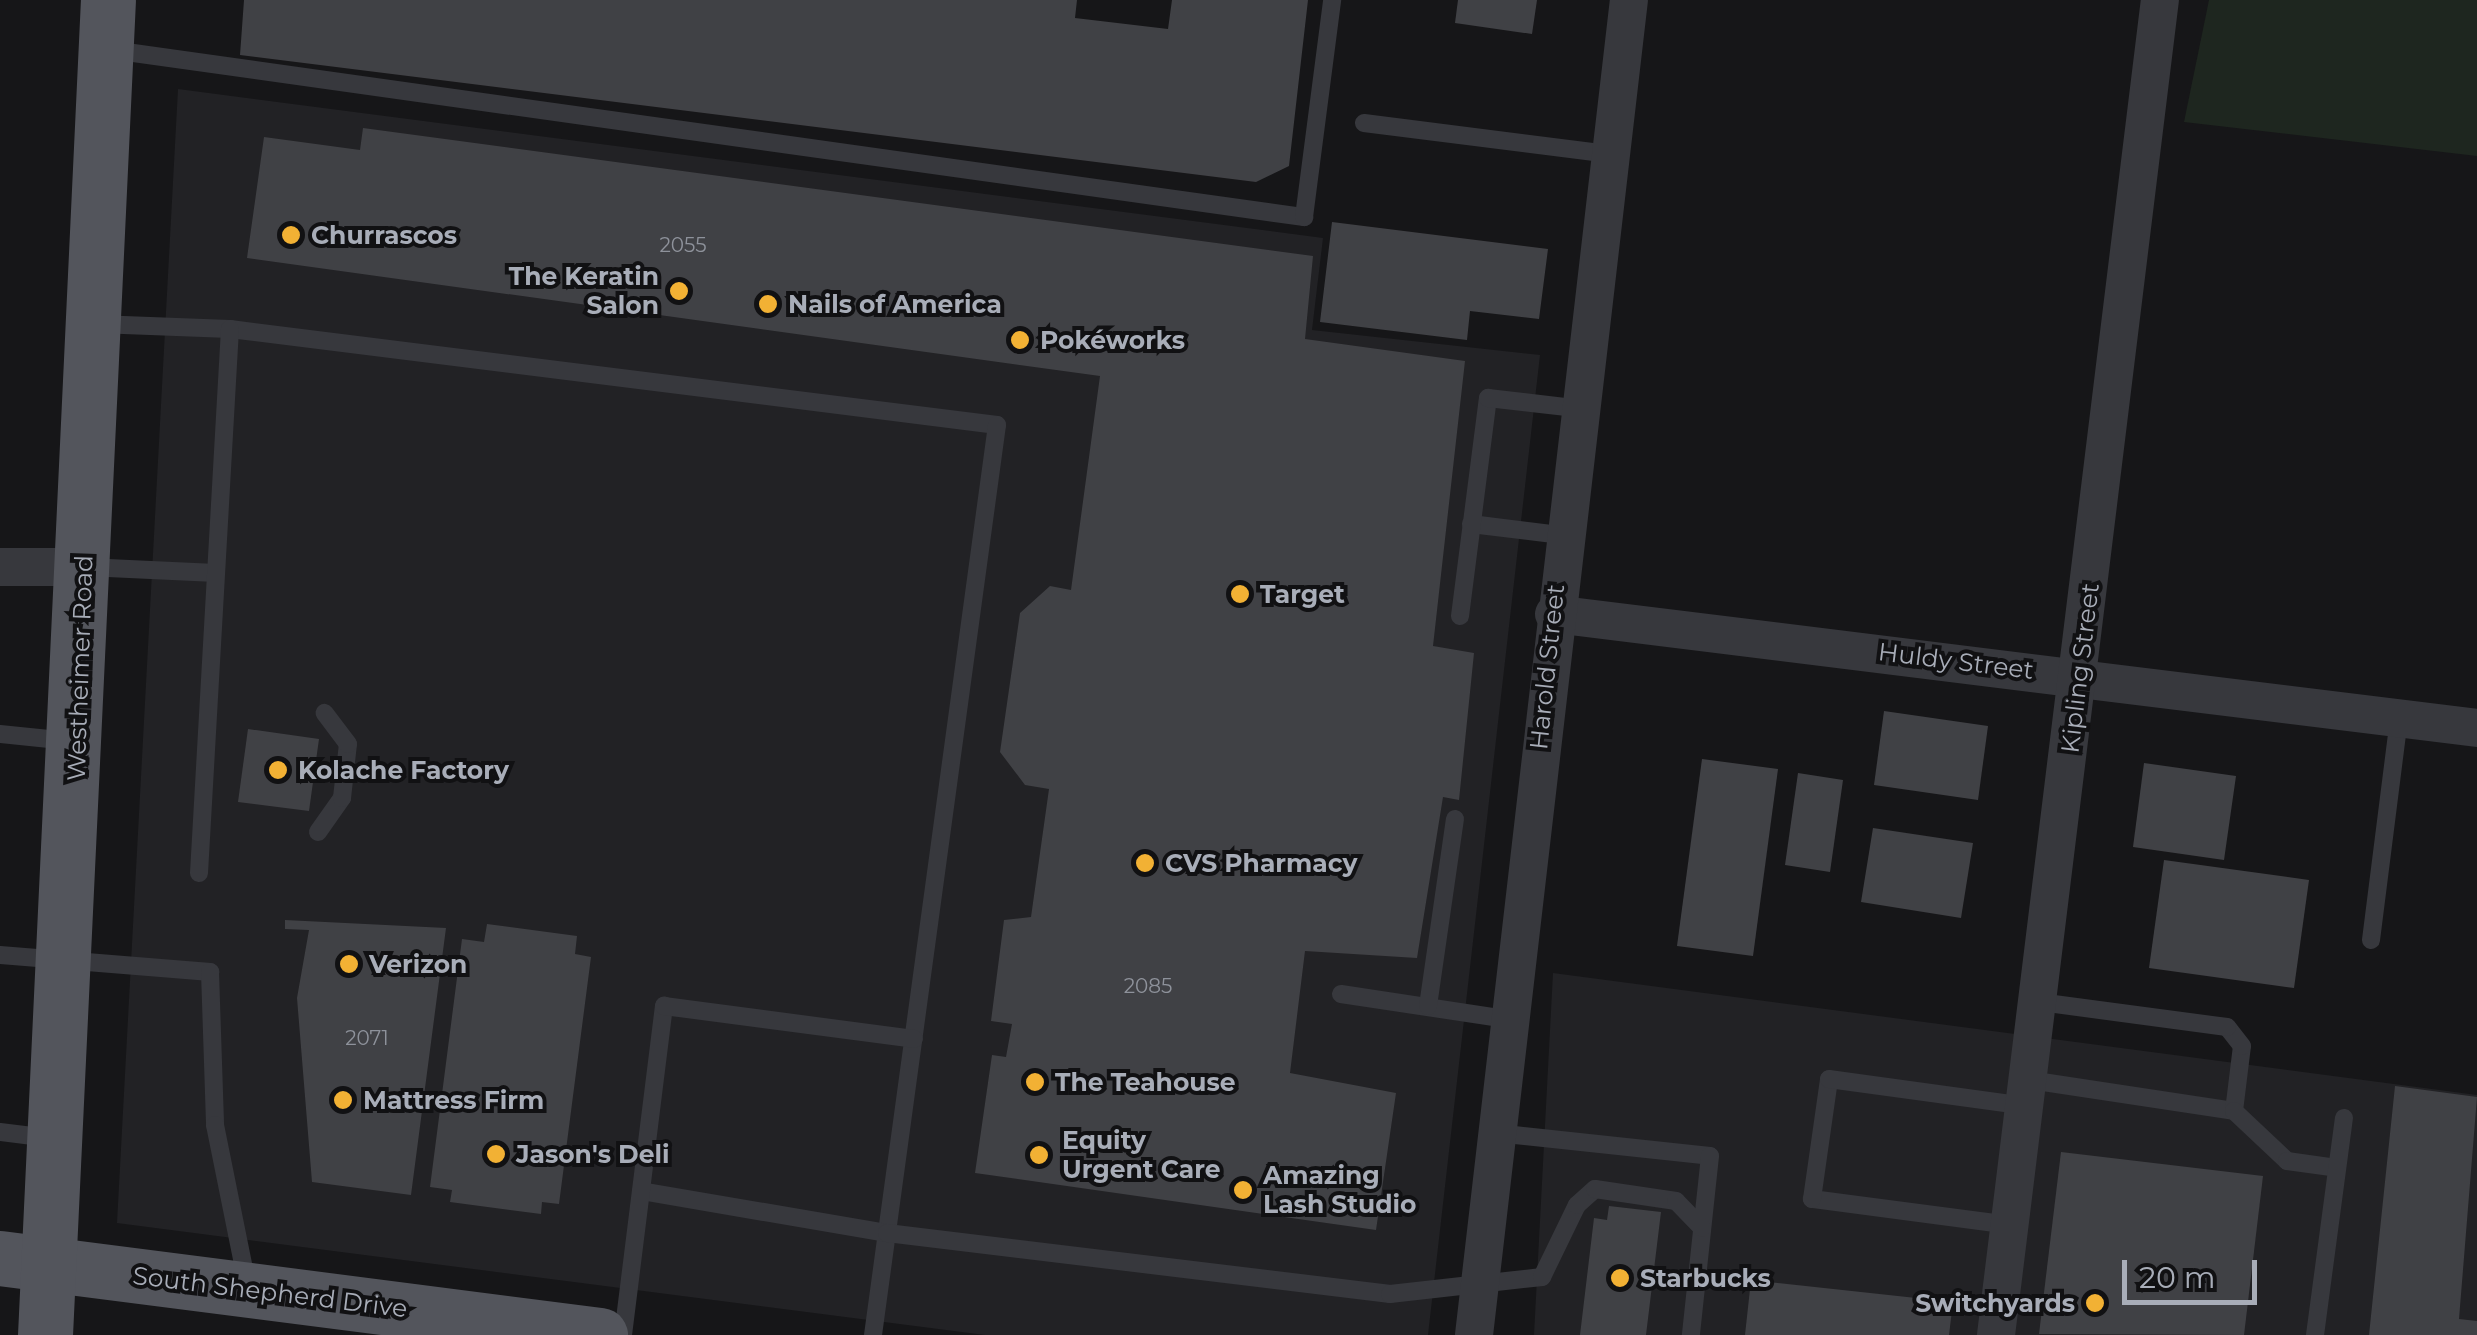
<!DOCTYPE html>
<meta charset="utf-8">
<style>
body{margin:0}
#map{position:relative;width:2477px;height:1335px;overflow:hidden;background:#161618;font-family:Montserrat,sans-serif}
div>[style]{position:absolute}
.built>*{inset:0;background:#222225}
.green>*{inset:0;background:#1e261f}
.building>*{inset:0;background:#404145}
.lane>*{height:18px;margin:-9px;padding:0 9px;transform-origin:9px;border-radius:9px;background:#37383d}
.street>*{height:38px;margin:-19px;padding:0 19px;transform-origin:19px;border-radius:19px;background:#37383d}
.primary>*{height:55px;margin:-27.5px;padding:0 27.5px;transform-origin:27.5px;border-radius:27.5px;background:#53555c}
.dots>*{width:28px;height:28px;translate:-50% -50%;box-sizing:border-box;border:5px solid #111113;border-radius:50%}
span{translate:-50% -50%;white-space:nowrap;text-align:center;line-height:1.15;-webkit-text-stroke:8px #111113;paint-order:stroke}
.number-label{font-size:20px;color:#8e929b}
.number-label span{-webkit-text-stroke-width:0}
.poi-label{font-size:25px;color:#a8adb8;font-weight:700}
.left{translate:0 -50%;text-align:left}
.right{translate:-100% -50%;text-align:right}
.street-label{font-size:25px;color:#a8adb8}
.scale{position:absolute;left:2122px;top:1260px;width:135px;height:45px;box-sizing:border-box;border:5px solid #a8adb8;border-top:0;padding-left:12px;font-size:30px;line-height:35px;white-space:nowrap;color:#a8adb8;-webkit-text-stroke:8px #111113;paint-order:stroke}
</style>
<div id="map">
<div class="built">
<i style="clip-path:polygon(178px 89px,1323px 238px,1312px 330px,1540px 355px,1428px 1335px,985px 1335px,117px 1223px)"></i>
<i style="clip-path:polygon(1553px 973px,2477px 1095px,2477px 1335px,1534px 1335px)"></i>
</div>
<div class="green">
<i style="clip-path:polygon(2209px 0,2477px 0,2477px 156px,2184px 122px)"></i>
</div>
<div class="building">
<i style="clip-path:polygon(244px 0,1077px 0,1075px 18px,1168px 29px,1172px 0,1308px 0,1289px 166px,1256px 182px,240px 55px)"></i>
<i style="clip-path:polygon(1458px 0,1537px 0,1532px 34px,1455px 23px)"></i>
<i style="clip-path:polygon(363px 128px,1313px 256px,1305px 339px,1465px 361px,1433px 646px,1474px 653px,1459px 800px,1443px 797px,1417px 958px,1305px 951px,1290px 1073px,1396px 1093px,1376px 1230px,975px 1173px,992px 1055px,1006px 1057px,1012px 1024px,991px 1021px,1004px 920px,1031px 917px,1049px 789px,1025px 785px,1000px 752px,1020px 613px,1050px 586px,1071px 590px,1100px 376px,247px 258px,264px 137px,360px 150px)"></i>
<i style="clip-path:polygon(1332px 222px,1548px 249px,1539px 319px,1470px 311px,1467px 340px,1320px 322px)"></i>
<i style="clip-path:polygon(1884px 711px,1988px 726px,1978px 800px,1874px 785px)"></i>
<i style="clip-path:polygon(248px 729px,319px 739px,309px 811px,238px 802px)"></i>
<i style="clip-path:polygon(1702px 759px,1778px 769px,1753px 956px,1677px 946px)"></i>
<i style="clip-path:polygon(2144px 763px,2236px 776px,2224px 860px,2133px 847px)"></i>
<i style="clip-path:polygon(1798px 773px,1843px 780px,1830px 872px,1785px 865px)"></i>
<i style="clip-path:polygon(1873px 828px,1973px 843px,1961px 918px,1861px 902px)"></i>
<i style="clip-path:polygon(2164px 860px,2309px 880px,2294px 988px,2149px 968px)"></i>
<i style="clip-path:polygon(285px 920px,446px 928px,411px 1195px,312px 1182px,297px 998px,309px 930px,285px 929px)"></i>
<i style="clip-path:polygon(487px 924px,577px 936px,575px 954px,591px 957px,559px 1204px,542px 1202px,541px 1214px,450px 1202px,452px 1190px,430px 1187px,462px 939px,484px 942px)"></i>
<i style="clip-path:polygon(2395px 1086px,2477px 1097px,2459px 1319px,2477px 1321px,2477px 1335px,2369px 1335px)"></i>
<i style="clip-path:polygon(2061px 1152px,2263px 1176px,2244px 1335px,2039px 1334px)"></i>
<i style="clip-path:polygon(1609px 1206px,1661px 1212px,1646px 1335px,1580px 1335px,1594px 1218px,1607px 1220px)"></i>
<i style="clip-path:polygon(1751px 1280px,1953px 1302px,1949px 1335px,1745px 1335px)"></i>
</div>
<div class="lane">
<i style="left:112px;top:50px;width:1204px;rotate:7.98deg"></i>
<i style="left:1304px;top:217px;width:219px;rotate:-82.6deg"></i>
<i style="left:1364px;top:123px;width:246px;rotate:7.2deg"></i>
<i style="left:97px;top:324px;width:133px;rotate:2.2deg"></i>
<i style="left:230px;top:329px;width:773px;rotate:7.13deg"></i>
<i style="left:997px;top:425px;width:918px;rotate:97.76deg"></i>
<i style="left:1471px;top:524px;width:91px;rotate:7deg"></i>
<i style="left:86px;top:567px;width:130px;rotate:2.6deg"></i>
<i style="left:1460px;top:616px;width:220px;rotate:-82.7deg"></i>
<i style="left:1488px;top:398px;width:88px;rotate:6.6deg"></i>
<i style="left:0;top:734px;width:69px;rotate:5.8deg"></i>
<i style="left:318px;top:832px;width:42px;rotate:-54.8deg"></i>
<i style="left:342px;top:798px;width:54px;rotate:-83.7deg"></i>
<i style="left:348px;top:744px;width:39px;rotate:-127deg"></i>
<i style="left:199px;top:873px;width:545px;rotate:-86.74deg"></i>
<i style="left:2371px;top:940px;width:223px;rotate:-82.8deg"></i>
<i style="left:0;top:955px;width:211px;rotate:4.6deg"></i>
<i style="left:210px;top:972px;width:153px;rotate:88.1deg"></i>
<i style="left:215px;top:1125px;width:162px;rotate:78.6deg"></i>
<i style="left:1341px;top:994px;width:168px;rotate:8.6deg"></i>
<i style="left:1428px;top:1006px;width:189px;rotate:-81.8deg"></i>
<i style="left:2029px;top:1080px;width:207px;rotate:8.6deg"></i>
<i style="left:2234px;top:1111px;width:65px;rotate:-83deg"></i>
<i style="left:2242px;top:1046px;width:24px;rotate:-128deg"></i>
<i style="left:2227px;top:1027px;width:190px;rotate:-172.4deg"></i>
<i style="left:2234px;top:1111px;width:73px;rotate:43.3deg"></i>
<i style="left:2287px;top:1161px;width:50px;rotate:8deg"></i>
<i style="left:0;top:1132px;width:49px;rotate:7deg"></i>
<i style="left:1496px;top:1133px;width:215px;rotate:6.1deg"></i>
<i style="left:1710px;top:1156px;width:180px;rotate:96.1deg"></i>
<i style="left:641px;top:1191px;width:250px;rotate:9.7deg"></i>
<i style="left:887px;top:1233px;width:507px;rotate:6.91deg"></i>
<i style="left:1390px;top:1294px;width:153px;rotate:-6.4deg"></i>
<i style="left:1542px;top:1277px;width:80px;rotate:-64.1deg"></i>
<i style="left:1577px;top:1205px;width:24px;rotate:-42deg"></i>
<i style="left:1595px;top:1189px;width:82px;rotate:8.4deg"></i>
<i style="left:1676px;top:1201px;width:37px;rotate:46deg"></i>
<i style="left:2010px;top:1225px;width:200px;rotate:-172.5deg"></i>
<i style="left:1812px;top:1199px;width:121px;rotate:-81.9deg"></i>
<i style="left:1829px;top:1079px;width:198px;rotate:7.8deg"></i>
<i style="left:623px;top:1335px;width:332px;rotate:-82.9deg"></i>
<i style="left:664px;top:1006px;width:252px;rotate:7.5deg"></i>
<i style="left:2315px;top:1335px;width:219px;rotate:-82.4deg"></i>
</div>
<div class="street">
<i style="left:0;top:567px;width:84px"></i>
<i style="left:1554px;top:614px;width:930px;rotate:7.04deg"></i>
<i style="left:1474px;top:1335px;width:1344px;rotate:-83.38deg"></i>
<i style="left:1996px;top:1335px;width:1345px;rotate:-83deg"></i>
</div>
<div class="primary">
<i style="left:0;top:1258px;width:605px;rotate:7.31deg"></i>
<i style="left:45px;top:1335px;width:1336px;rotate:-87.3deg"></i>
</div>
<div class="dots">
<i style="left:291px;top:235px;background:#f2b134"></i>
<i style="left:679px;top:291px;background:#f2b134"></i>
<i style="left:768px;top:304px;background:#f2b134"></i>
<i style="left:1020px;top:340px;background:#f2b134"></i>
<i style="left:1240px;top:594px;background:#f2b134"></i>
<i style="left:278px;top:770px;background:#f2b134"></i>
<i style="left:1145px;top:863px;background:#f2b134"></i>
<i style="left:349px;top:964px;background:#f2b134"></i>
<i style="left:1035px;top:1082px;background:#f2b134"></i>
<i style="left:343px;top:1100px;background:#f2b134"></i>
<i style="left:496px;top:1154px;background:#f2b134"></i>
<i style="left:1039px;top:1155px;background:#f2b134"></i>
<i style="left:1243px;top:1190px;background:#f2b134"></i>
<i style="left:1620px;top:1278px;background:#f2b134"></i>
<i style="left:2095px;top:1303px;background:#f2b134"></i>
</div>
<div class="number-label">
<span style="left:683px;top:245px">2055</span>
<span style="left:1148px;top:986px">2085</span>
<span style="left:367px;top:1038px">2071</span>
</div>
<div class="poi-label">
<span class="left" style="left:311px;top:235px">Churrascos</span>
<span class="right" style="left:659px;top:291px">The Keratin<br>Salon</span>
<span class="left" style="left:788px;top:304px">Nails of America</span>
<span class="left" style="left:1040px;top:340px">Pokéworks</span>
<span class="left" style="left:1260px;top:594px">Target</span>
<span class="left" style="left:298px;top:770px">Kolache Factory</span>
<span class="left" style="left:1165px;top:863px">CVS Pharmacy</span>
<span class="left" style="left:369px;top:964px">Verizon</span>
<span class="left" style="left:1055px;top:1082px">The Teahouse</span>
<span class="left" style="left:363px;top:1100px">Mattress Firm</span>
<span class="left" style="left:1062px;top:1155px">Equity<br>Urgent Care</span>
<span class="left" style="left:516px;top:1154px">Jason's Deli</span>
<span class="left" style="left:1263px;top:1190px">Amazing<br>Lash Studio</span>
<span class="left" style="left:1640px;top:1278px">Starbucks</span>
<span class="right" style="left:2075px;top:1303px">Switchyards</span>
</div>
<div class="street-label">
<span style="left:1956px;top:661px;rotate:7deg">Huldy Street</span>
<span style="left:1547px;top:667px;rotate:-84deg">Harold Street</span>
<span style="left:80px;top:668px;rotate:-88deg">Westheimer Road</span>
<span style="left:2080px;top:668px;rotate:-83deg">Kipling Street</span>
<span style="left:270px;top:1292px;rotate:7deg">South Shepherd Drive</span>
</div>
<div class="scale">20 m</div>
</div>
